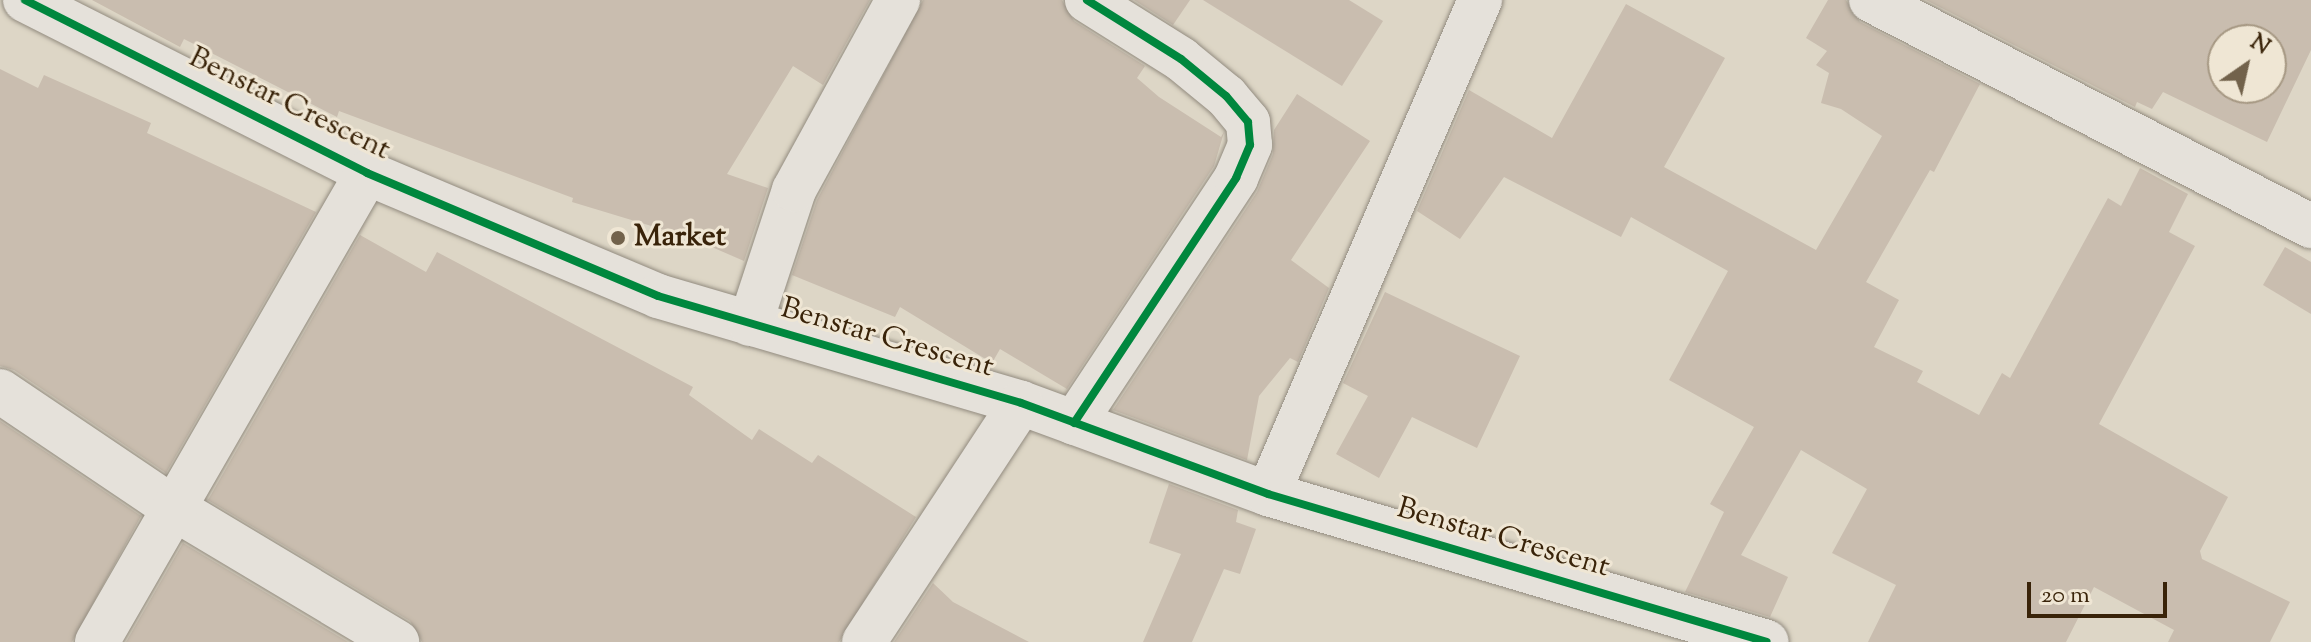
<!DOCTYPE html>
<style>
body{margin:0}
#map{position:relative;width:2311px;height:642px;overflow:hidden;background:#ddd6c6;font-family:"Sorts Mill Goudy",serif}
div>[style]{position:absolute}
.building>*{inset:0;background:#c9bdaf}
.roads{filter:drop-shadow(0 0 2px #928b7f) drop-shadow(0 0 2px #928b7f)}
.minor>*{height:44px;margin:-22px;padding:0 22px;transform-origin:22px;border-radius:22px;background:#e5e1da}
.cycleway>*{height:8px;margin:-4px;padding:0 4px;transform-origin:4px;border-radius:4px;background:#00873e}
.dots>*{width:22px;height:22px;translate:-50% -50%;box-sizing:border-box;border:4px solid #efe6d4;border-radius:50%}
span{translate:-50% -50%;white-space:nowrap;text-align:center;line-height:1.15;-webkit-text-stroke:6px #efe6d4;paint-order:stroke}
.street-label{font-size:30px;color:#392309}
.poi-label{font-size:30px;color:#392309;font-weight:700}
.left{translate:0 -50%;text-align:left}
.north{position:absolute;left:2207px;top:24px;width:80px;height:80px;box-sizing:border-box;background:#efe6d4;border:2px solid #a69883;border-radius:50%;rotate:34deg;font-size:22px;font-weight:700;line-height:32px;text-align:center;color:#392309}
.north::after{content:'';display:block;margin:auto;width:28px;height:36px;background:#72624b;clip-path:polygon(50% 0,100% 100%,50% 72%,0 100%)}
.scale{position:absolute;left:2027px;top:582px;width:140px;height:36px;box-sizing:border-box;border:4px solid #392309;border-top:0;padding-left:10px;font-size:24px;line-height:28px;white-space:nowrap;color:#392309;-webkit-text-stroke:6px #efe6d4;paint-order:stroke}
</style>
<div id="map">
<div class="building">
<i style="clip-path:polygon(92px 0,870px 0,823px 85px,793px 66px,727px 174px,768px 188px,744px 261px,691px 238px,572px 202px,573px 198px,339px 111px,337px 117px,184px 39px,180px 47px)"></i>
<i style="clip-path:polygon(923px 0,1062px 0,1074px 21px,1145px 66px,1137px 78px,1159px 97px,1221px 137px,1224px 132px,1214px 166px,1067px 389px,1000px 349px,992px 363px,900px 307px,895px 317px,792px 275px,817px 200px)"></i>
<i style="clip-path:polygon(1134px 0,1190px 0,1173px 25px)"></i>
<i style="clip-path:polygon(1203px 0,1349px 0,1383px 21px,1342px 86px)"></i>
<i style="clip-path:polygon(1828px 0,1846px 0,1860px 22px,1980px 84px,1934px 172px,1930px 170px,1866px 282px,1899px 300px,1874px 347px,1923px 371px,1917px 382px,1979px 415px,2002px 373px,2010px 378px,2108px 198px,2121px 206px,2140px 168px,2188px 194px,2169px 232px,2195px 246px,2099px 424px,2228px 497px,2200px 551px,2202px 559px,2290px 602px,2270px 642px,2168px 642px,2174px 630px,2094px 587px,2066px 642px,1868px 642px,1896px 585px,1832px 553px,1867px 489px,1801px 450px,1741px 555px,1788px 577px,1770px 617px,1685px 592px,1724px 512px,1710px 504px,1754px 427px,1669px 380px,1728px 271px,1631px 217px,1621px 237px,1504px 177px,1460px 239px,1417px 211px,1469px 90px,1552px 138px,1626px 4px,1725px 58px,1664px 167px,1816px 250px,1882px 136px,1841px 109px,1821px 103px,1829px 73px,1816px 65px,1827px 51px,1806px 38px)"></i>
<i style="clip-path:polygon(evenodd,1926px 0,2311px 0,2311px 50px,2267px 142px,2163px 92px,2152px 109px,2137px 102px,2135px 107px,1926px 0,2223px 40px,2271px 40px,2271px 88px,2223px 88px,2223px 40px)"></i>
<i style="clip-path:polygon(0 69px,38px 88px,44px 75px,151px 123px,147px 133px,316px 212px,166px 473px,14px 370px,0 366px)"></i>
<i style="clip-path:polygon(1297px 94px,1370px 141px,1291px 260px,1329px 288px,1298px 362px,1290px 358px,1259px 396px,1247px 460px,1113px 410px,1257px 192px,1273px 154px,1274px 130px)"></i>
<i style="clip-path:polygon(360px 235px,426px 272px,437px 252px,693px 387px,689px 395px,752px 440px,759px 429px,812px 463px,818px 455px,916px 517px,839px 642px,422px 642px,410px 621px,208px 500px)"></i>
<i style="clip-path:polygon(2285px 247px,2311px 262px,2311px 314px,2263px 285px)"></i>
<i style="clip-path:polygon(1385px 292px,1520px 356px,1477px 448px,1412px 417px,1379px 478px,1336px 454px,1368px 396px,1343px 383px)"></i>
<i style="clip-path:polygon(0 421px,141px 516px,72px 642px,0 642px)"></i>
<i style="clip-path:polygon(1169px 484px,1238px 510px,1236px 522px,1256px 529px,1240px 574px,1224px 569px,1192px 642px,1143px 642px,1181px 554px,1149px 543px)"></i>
<i style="clip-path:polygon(183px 543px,348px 642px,126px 642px)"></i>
<i style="clip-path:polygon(933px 583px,953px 602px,1029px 642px,894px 642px)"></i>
</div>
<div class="roads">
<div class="minor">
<i style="left:25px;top:0;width:383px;rotate:26.8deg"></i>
<i style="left:367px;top:173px;width:316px;rotate:22.9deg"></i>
<i style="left:658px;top:296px;width:378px;rotate:16.4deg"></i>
<i style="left:1021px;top:403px;width:263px;rotate:20.2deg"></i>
<i style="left:1268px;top:494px;width:520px;rotate:16.52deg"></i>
<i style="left:1871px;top:0;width:495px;rotate:27.2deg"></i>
<i style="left:750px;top:324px;width:141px;rotate:-71.8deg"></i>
<i style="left:794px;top:190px;width:217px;rotate:-61.3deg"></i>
<i style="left:0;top:391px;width:211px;rotate:34deg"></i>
<i style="left:175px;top:509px;width:259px;rotate:30.9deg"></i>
<i style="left:1074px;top:423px;width:294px;rotate:-56.5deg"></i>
<i style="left:1236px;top:178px;width:36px;rotate:-67deg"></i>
<i style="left:1250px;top:145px;width:23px;rotate:-95deg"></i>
<i style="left:1248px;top:122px;width:34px;rotate:-130deg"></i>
<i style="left:1226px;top:96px;width:58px;rotate:-140.6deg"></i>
<i style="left:1181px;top:59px;width:111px;rotate:-147.9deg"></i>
<i style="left:1268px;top:494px;width:538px;rotate:-66.77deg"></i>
<i style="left:97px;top:642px;width:541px;rotate:-60.07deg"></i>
<i style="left:864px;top:642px;width:286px;rotate:-56.7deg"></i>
</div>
</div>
<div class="cycleway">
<i style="left:25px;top:0;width:383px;rotate:26.8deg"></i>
<i style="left:367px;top:173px;width:316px;rotate:22.9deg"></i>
<i style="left:658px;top:296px;width:378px;rotate:16.4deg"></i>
<i style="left:1021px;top:403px;width:263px;rotate:20.2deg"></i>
<i style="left:1268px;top:494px;width:520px;rotate:16.52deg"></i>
<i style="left:1074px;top:423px;width:294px;rotate:-56.5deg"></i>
<i style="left:1236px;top:178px;width:36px;rotate:-67deg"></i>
<i style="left:1250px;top:145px;width:23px;rotate:-95deg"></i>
<i style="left:1248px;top:122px;width:34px;rotate:-130deg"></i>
<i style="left:1226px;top:96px;width:58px;rotate:-140.6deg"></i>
<i style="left:1181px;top:59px;width:111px;rotate:-147.9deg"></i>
</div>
<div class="dots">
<i style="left:618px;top:238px;background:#72624b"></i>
</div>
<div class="street-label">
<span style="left:289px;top:105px;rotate:26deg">Benstar Crescent</span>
<span style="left:887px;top:339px;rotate:16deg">Benstar Crescent</span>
<span style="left:1503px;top:539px;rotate:16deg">Benstar Crescent</span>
</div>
<div class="poi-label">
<span class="left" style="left:634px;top:238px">Market</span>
</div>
<div class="north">N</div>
<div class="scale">20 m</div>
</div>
